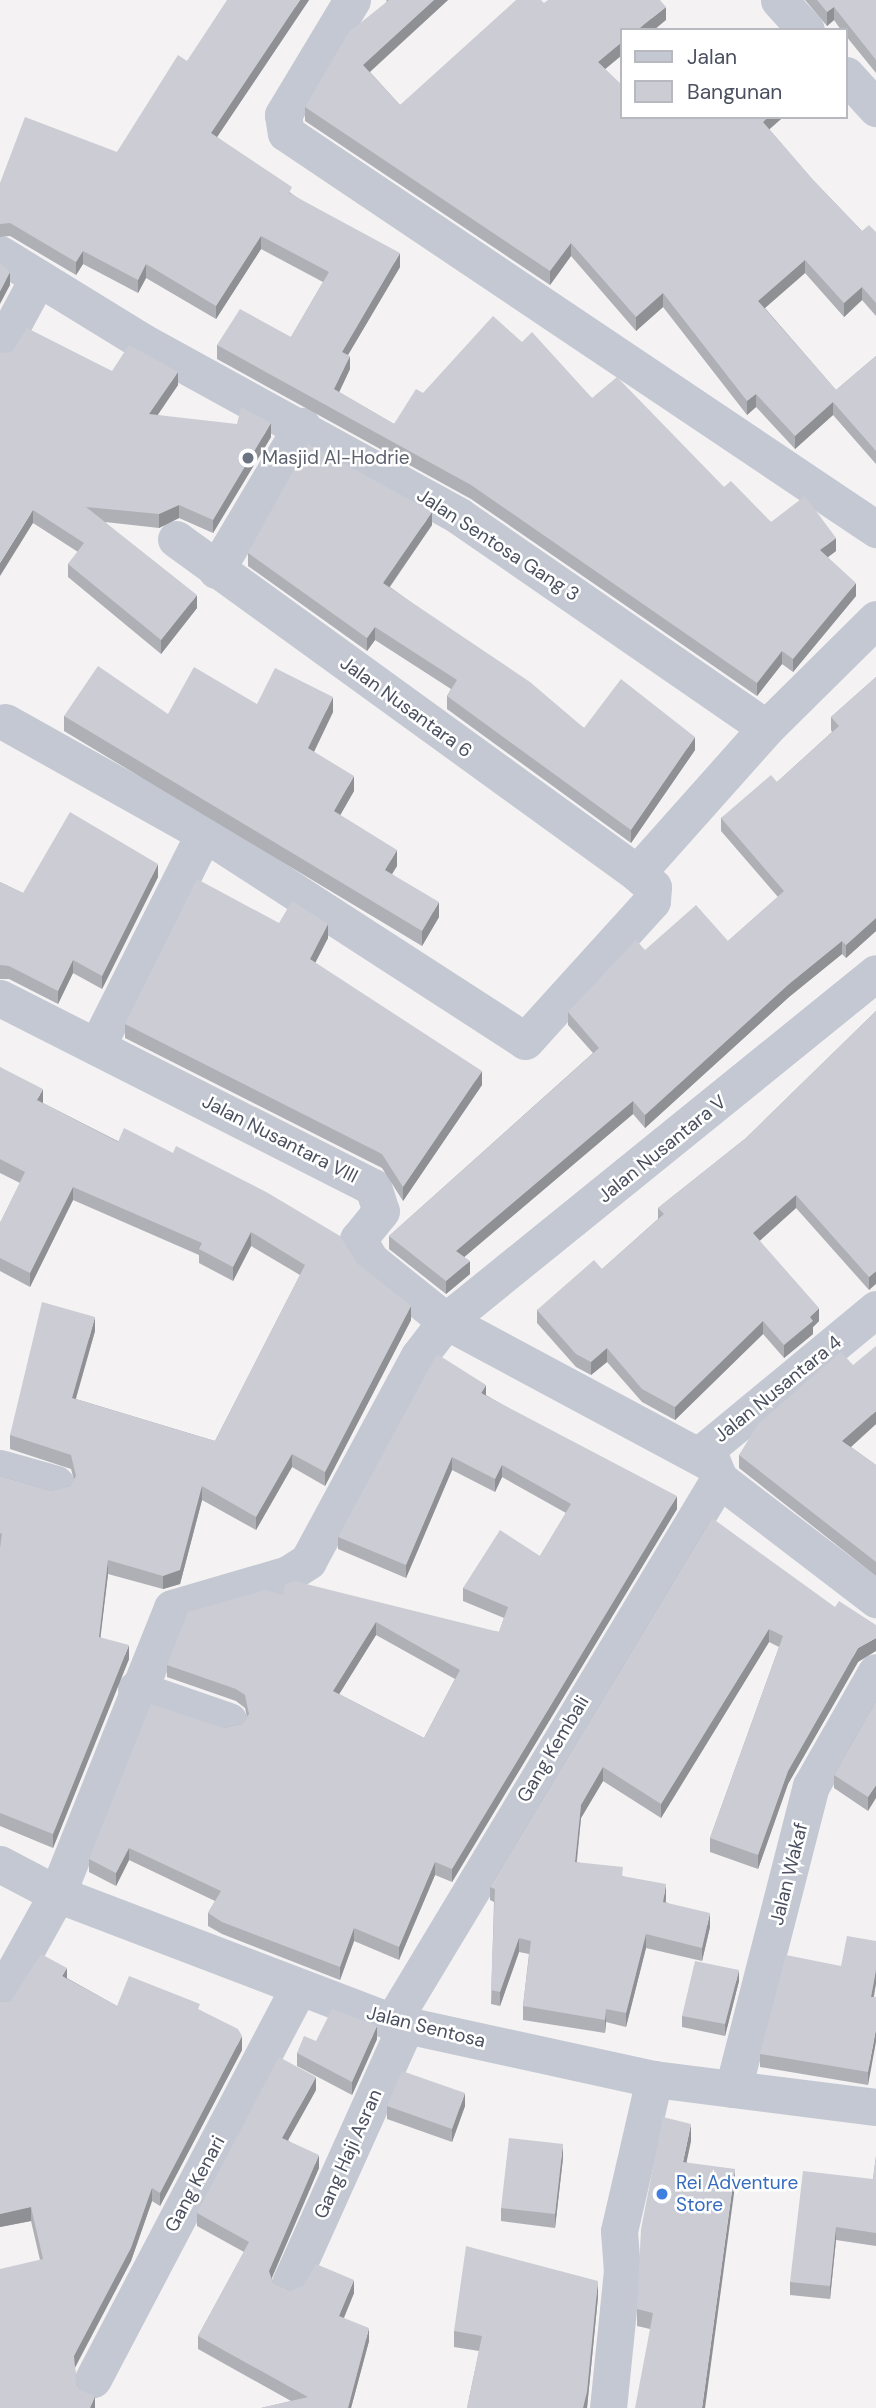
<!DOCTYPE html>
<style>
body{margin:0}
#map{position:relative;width:876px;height:2408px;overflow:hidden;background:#f4f2f2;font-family:"DM Sans",sans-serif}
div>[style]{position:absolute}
.minor>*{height:37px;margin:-18.5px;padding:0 18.5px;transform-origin:18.5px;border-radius:18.5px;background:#c3c8d3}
.wall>*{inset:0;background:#afb0b6}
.shaded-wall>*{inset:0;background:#8f9094}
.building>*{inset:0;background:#cccdd4}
.dots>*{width:19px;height:19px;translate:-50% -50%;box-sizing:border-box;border:4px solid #fff;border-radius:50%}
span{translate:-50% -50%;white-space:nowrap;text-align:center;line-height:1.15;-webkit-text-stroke:5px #fff;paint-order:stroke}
.worship-label{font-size:19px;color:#5b616d}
.left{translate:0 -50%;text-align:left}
.street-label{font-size:19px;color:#4a505f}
.shop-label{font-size:19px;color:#366cbe}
.legend{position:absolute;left:620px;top:28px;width:228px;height:91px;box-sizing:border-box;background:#fff;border:2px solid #b7b9bf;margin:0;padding:9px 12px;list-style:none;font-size:21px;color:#4a505f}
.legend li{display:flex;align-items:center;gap:14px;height:35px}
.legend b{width:35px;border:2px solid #b7b9bf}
</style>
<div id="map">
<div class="minor">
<i style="left:352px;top:0;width:134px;rotate:121deg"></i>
<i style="left:283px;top:115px;width:18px;rotate:81deg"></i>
<i style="left:286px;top:133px;width:711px;rotate:33.87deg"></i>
<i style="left:779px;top:0;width:40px;rotate:48deg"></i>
<i style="left:846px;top:75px;width:45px;rotate:47.7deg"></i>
<i style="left:0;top:254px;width:168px;rotate:31.6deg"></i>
<i style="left:143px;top:342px;width:361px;rotate:28.8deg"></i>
<i style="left:459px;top:516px;width:373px;rotate:34.6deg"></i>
<i style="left:0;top:348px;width:80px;rotate:-61.5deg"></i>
<i style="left:176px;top:539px;width:569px;rotate:35.92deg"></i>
<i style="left:216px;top:570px;width:168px;rotate:-59.2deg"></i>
<i style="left:5px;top:722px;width:228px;rotate:29.2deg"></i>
<i style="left:204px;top:833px;width:382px;rotate:32.9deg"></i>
<i style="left:525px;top:1041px;width:189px;rotate:-47.8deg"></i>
<i style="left:652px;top:901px;width:14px;rotate:-86deg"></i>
<i style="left:653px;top:887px;width:21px;rotate:-139deg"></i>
<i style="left:637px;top:873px;width:194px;rotate:-48.3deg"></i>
<i style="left:766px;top:728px;width:155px;rotate:-44.7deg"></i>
<i style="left:0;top:998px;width:418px;rotate:26.9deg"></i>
<i style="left:373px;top:1187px;width:25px;rotate:72deg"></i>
<i style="left:381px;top:1211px;width:36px;rotate:129deg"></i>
<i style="left:358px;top:1239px;width:24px;rotate:60deg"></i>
<i style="left:370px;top:1260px;width:97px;rotate:38.8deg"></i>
<i style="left:446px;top:1321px;width:296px;rotate:28.2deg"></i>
<i style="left:97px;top:1046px;width:238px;rotate:-63.3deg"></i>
<i style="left:876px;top:1309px;width:219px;rotate:140.4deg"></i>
<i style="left:707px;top:1449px;width:32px;rotate:68deg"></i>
<i style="left:719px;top:1479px;width:198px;rotate:37.4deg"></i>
<i style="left:0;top:1468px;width:58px;rotate:15.9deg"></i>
<i style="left:136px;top:1689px;width:98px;rotate:19deg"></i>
<i style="left:0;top:1864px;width:64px;rotate:27.8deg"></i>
<i style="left:57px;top:1894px;width:359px;rotate:20.9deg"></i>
<i style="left:392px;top:2022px;width:268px;rotate:12.3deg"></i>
<i style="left:654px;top:2079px;width:224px;rotate:7.2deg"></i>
<i style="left:0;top:1997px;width:118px;rotate:-61deg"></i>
<i style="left:57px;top:1894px;width:308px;rotate:-68.1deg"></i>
<i style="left:172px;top:1608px;width:121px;rotate:-16.3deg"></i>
<i style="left:288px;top:1574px;width:24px;rotate:-33deg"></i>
<i style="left:308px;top:1561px;width:233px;rotate:-61.6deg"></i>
<i style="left:419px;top:1356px;width:44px;rotate:-52.4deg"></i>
<i style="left:446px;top:1321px;width:553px;rotate:-38.98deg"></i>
<i style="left:392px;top:2022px;width:634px;rotate:-58.94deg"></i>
<i style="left:733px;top:2089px;width:313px;rotate:-75.6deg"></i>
<i style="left:811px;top:1786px;width:131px;rotate:-60.3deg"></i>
<i style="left:290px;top:2283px;width:283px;rotate:-65.8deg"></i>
<i style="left:93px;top:2379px;width:441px;rotate:-62.3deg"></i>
<i style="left:608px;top:2408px;width:138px;rotate:-84.2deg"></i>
<i style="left:622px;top:2271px;width:40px;rotate:-94.3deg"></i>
<i style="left:619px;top:2231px;width:156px;rotate:-77deg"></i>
</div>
<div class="wall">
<i style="clip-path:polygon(309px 0,217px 137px,292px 194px,400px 267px,348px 355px,350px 369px,339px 392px,394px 424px,423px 393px,522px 342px,592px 398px,724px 487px,771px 522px,836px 551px,828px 557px,856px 596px,793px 672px,782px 664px,757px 696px,471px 499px,217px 359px,217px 345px,291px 337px,323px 282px,261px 249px,216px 319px,146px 278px,138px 293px,83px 264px,76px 275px,10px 236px,0 237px,0 183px,117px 152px,187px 61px)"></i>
<i style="clip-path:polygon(386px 0,448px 0,370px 72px,400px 105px,544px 3px,666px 20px,622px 30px,622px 55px,605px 69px,622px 117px,781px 117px,781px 119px,769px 129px,813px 180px,862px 231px,876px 232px,876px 316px,862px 300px,844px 317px,805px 273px,765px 308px,836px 390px,876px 356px,876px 464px,833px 415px,795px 449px,756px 407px,747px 415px,663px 307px,636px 331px,571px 256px,550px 285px,305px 121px,305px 107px,387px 1px)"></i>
<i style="clip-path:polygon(805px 0,876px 0,876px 73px,846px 36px,846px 30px,841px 30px,834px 20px,827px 26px)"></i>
<i style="clip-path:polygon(0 353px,112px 371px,178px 385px,157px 415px,271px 437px,213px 533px,179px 518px,159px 528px,105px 522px,197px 608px,161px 654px,68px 577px,68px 564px,78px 552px,33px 523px)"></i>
<i style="clip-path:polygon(432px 525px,390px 587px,584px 728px,695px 750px,631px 843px,447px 709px,447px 696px,451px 689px,375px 640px,367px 651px,248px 566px,248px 553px)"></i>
<i style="clip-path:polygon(876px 677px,876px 931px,846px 958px,842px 954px,789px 997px,645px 1128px,633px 1114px,464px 1257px,470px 1274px,446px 1294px,389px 1249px,389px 1236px,593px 1053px,568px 1025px,568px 1012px,645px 950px,728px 941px,778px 897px,721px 831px,721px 818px,777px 782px,832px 732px,831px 730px,831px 717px)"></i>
<i style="clip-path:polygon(257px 704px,333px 712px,314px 752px,354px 791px,340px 815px,397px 866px,392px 874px,439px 917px,422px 946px,64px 731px,64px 716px,168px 714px)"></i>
<i style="clip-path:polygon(158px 877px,102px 989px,73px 973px,58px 1004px,9px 979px,0 979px,0 882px,23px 893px)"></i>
<i style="clip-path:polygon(279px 923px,328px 938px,315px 963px,482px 1085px,403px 1201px,382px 1168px,125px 1038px,125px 1024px)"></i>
<i style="clip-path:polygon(876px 1011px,869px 1290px,796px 1208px,759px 1241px,819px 1321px,813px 1327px,813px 1334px,784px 1358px,763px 1334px,675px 1420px,642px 1402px,607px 1362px,591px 1375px,576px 1367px,537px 1323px,537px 1310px,602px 1269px,658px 1219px,658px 1208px,746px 1138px)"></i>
<i style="clip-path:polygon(0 1067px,43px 1102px,43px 1103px,357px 1263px,411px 1320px,325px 1486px,292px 1467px,256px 1530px,202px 1500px,180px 1584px,163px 1589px,108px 1574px,100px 1637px,129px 1659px,53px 1848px,0 1826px,0 1476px,51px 1491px,70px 1486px,74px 1480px,71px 1469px,10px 1449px,10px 1435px,95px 1331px,76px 1399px,215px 1441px,300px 1275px,251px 1246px,233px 1281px,199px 1263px,199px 1255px,73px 1200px,30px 1287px,0 1271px,0 1223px,20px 1183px,0 1173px)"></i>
<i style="clip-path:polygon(853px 1365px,876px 1424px,851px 1447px,876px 1465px,876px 1576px,739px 1468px,739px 1455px)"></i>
<i style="clip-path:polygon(evenodd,486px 1395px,677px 1509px,452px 1882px,435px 1875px,399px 1960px,354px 1941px,340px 1980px,222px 1934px,208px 1926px,208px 1913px,215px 1901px,129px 1860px,116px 1886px,89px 1872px,89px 1859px,223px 1728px,242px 1724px,247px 1717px,245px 1708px,236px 1701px,167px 1677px,167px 1665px,283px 1595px,499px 1632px,504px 1618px,463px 1601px,463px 1588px,540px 1556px,566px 1513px,502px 1477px,495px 1492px,452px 1470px,406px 1578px,338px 1549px,338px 1537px,486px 1395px,376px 1635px,455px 1679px,424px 1738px,339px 1694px,376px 1635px)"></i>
<i style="clip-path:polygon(712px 1518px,858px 1662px,788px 1784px,758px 1869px,710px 1852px,710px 1838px,779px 1647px,769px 1642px,661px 1818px,603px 1781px,581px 1818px,577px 1862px,623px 1876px,666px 1898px,666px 1902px,710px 1927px,702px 1961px,646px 1948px,626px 2027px,606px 2022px,605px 2033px,523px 2020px,523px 2006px,529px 1954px,519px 1952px,500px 2006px,491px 2004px,494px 1902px,490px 1900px,490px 1887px)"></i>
<i style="clip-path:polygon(876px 1701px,868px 1811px,834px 1788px,834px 1775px)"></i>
<i style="clip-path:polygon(876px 1941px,876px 1983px,874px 1997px,868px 2085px,760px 2067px,760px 2054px,841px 1966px)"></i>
<i style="clip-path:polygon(67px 1978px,117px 2006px,200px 2010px,242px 2050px,160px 2206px,152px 2201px,131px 2261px,75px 2368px,77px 2389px,95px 2408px,0 2408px,40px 2260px,31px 2221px,0 2227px,0 2002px,11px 2001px)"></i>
<i style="clip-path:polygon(739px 1981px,725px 2036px,682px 2027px,682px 2016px)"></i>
<i style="clip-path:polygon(377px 2039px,352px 2095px,297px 2066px,297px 2053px,316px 2041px)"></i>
<i style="clip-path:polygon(316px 2090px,288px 2140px,319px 2168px,272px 2278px,273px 2283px,291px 2291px,354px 2293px,344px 2318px,369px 2341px,351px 2408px,261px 2408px,291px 2401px,198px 2349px,198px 2336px,244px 2252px,197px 2226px,197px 2213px)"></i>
<i style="clip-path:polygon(387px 2106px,465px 2106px,452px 2142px,387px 2119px)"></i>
<i style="clip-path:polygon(691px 2141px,686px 2162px,735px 2186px,650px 2329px,637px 2326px,637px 2309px)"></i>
<i style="clip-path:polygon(876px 2156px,876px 2246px,836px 2240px,830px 2299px,790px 2295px,790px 2282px,873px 2179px)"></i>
<i style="clip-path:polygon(563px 2158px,555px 2228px,501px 2221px,501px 2208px)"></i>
<i style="clip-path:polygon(598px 2297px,587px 2408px,467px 2408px,479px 2351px,454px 2347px,454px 2331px)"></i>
</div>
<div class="shaded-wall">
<i style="clip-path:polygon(300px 0,309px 0,211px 146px,211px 133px)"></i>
<i style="clip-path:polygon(434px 0,448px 0,363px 78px,363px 65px)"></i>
<i style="clip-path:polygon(666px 7px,666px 20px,654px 30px,637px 30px)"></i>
<i style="clip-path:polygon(834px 7px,834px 20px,827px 26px,827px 12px)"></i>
<i style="clip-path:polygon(622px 42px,622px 55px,598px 75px,598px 62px)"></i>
<i style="clip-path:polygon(768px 117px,781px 117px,781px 119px,763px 135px,763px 122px)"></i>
<i style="clip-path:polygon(261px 236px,261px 249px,216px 319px,216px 306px)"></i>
<i style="clip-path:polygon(571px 243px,571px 256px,550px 285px,550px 271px)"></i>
<i style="clip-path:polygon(83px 251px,83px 264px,76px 275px,76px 262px)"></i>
<i style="clip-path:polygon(400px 253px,400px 267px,342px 365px,342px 352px)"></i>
<i style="clip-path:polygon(805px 260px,805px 273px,758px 314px,758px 301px)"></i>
<i style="clip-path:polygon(146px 264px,146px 278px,138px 293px,138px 280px)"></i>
<i style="clip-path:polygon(10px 272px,10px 285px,0 304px,0 291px)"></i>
<i style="clip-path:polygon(862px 287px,862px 300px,844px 317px,844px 303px)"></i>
<i style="clip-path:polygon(663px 293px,663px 307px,636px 331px,636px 317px)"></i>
<i style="clip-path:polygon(350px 356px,350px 369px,334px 403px,334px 389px)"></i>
<i style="clip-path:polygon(178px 372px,178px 385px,149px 428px,149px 414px)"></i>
<i style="clip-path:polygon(756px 394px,756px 407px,747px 415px,747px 401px)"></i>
<i style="clip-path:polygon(833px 402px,833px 415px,795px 449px,795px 436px)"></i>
<i style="clip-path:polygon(271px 423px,271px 437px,213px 533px,213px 520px)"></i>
<i style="clip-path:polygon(179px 505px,179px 518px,159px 528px,159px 514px)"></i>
<i style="clip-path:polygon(33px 510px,33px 523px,0 576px,0 563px)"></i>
<i style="clip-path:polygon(432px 512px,432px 525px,383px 596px,383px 583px)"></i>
<i style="clip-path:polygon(836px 538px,836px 551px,820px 563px,820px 550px)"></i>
<i style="clip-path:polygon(856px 583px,856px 596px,793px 672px,793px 659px)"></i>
<i style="clip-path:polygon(197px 595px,197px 608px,161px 654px,161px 640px)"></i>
<i style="clip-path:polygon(375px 627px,375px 640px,367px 651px,367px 638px)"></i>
<i style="clip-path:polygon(782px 651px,782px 664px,757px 696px,757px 683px)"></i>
<i style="clip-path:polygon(333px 697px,333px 712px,308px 764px,308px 748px)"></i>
<i style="clip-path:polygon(695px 737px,695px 750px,631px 843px,631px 830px)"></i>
<i style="clip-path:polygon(354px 776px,354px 791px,334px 826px,334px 811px)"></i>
<i style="clip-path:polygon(397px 850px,397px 866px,385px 885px,385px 870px)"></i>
<i style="clip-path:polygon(158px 864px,158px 877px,102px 989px,102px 976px)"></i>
<i style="clip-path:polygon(439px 902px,439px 917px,422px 946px,422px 931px)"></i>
<i style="clip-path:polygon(876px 918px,876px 931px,846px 958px,846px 945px)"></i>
<i style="clip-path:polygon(328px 924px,328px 938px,310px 973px,310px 959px)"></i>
<i style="clip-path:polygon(842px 941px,842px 954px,789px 997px,645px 1128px,645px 1115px,789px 984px)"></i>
<i style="clip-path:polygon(73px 960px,73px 973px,58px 1004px,58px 991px)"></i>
<i style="clip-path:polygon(482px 1071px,482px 1085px,403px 1201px,403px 1187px)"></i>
<i style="clip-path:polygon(43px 1089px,43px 1102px,37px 1114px,37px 1100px)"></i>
<i style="clip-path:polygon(633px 1101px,633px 1114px,456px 1264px,456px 1251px)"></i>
<i style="clip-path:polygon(73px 1187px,73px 1200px,30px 1287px,30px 1273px)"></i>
<i style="clip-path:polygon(796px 1195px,796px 1208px,753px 1247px,753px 1233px)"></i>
<i style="clip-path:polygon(251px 1232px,251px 1246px,233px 1281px,233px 1267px)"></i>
<i style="clip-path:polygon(470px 1261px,470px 1274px,446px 1294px,446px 1281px)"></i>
<i style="clip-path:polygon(876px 1271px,876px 1284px,869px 1290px,869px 1277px)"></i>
<i style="clip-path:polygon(411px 1306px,411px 1320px,325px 1486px,325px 1472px)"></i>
<i style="clip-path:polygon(819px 1308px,819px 1321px,813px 1327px,813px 1334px,784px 1358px,784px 1345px,810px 1317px)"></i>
<i style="clip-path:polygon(95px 1317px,95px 1331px,72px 1411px,72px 1398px)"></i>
<i style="clip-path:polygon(763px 1321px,763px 1334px,675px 1420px,675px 1407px)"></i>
<i style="clip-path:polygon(607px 1348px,607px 1362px,591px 1375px,591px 1362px)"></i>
<i style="clip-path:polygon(486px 1385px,486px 1397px,481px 1393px)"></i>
<i style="clip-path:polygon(876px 1411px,876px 1424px,842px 1455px,842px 1441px)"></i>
<i style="clip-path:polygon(292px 1454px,292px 1467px,256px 1530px,256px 1517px)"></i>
<i style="clip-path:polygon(452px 1457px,452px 1470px,406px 1578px,406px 1565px)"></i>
<i style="clip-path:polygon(502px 1465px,502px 1477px,495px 1492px,495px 1479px)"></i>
<i style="clip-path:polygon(202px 1486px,202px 1500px,180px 1584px,163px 1589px,163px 1576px)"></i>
<i style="clip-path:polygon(677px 1496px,677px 1509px,452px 1882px,452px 1869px)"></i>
<i style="clip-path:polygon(108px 1560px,108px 1574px,99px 1650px,99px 1637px)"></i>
<i style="clip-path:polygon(376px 1622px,376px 1635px,333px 1704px,333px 1691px)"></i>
<i style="clip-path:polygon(769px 1629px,769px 1642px,661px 1818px,661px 1804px)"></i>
<i style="clip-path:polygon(876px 1638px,876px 1651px,858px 1662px,788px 1784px,758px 1869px,758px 1855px,788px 1771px,858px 1648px)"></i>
<i style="clip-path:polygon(129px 1645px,129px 1659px,53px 1848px,53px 1834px)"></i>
<i style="clip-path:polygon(603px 1767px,603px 1781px,581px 1818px,575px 1875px,575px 1862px,581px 1805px)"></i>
<i style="clip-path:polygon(876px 1785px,876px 1798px,868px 1811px,868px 1797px)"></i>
<i style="clip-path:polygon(129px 1848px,129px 1860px,116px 1886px,116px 1873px)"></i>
<i style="clip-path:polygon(435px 1862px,435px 1875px,399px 1960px,399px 1947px)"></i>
<i style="clip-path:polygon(666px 1884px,666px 1898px,663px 1915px,663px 1902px)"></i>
<i style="clip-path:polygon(710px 1913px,710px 1927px,702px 1961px,702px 1948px)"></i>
<i style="clip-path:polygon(354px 1928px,354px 1941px,340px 1980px,340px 1967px)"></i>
<i style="clip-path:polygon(646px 1934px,646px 1948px,626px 2027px,626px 2013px)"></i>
<i style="clip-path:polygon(519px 1938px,519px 1952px,500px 2006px,500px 1992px)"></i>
<i style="clip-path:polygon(67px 1968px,67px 1981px,62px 1976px)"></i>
<i style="clip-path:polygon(739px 1970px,739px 1981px,725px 2036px,725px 2024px)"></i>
<i style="clip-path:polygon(876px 1970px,876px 1983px,871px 2010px,871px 1997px)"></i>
<i style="clip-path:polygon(606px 2009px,606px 2022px,605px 2033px,605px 2020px)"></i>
<i style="clip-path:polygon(377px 2026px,377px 2039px,352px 2095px,352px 2082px)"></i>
<i style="clip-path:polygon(876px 2029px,876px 2042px,868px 2085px,868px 2072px)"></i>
<i style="clip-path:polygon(242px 2036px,242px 2050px,160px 2206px,160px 2193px)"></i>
<i style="clip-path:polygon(316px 2077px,316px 2090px,282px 2151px,282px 2138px)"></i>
<i style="clip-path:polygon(465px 2093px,465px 2106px,452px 2142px,452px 2129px)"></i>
<i style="clip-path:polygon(691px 2124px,691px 2141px,683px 2179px,683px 2162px)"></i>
<i style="clip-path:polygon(563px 2144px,563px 2158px,555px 2228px,555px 2214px)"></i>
<i style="clip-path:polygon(319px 2155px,319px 2168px,269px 2284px,269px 2271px)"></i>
<i style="clip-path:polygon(735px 2169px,735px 2186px,705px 2408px,702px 2408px)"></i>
<i style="clip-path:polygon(152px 2188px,152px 2201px,131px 2261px,74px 2369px,74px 2356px)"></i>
<i style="clip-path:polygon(31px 2207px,31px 2221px,0 2227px,0 2214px)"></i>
<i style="clip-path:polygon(836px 2227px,836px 2240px,830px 2299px,830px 2286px)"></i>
<i style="clip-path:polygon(354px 2280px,354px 2293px,339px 2329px,339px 2316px)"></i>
<i style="clip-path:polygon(598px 2281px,598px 2297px,587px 2408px,583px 2408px)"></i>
<i style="clip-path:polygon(369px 2328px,369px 2341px,351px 2408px,348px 2408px)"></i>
<i style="clip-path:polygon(95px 2396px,95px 2408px,90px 2408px)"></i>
</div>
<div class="building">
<i style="clip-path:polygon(227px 0,300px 0,211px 133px,292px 187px,289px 193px,400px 253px,342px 352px,350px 356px,334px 389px,394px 424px,416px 389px,423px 393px,493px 316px,522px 342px,532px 332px,592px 398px,617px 377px,724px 487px,731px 481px,771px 522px,805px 496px,836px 538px,820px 550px,856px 583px,793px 659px,782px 651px,757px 683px,471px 485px,217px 345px,240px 309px,291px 337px,329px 272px,261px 236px,216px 306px,146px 264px,138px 280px,83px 251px,76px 262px,10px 223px,0 224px,0 183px,25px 117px,117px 152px,178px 55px,187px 61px)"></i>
<i style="clip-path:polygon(389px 0,434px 0,363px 65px,400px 105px,516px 0,541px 0,544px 3px,548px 0,660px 0,666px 7px,637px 30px,622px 30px,622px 42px,598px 62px,622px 85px,622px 117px,768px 117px,763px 122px,813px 180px,862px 231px,869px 225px,876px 232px,876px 303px,862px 287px,844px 303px,805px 260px,758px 301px,836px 390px,876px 356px,876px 451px,833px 402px,795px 436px,756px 394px,747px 401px,663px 293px,636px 317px,571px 243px,550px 271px,305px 107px,349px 32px)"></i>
<i style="clip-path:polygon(817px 0,876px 0,876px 60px,834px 7px,827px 12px)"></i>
<i style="clip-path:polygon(0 263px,10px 272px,0 291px)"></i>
<i style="clip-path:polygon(27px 328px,112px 371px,129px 345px,178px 372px,149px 414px,237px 424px,241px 407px,271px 423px,213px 520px,179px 505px,159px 514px,86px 507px,197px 595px,161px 640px,68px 564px,84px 543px,33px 510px,0 563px,0 353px,12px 352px)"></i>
<i style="clip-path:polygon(308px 444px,432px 512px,383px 583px,530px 682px,584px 728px,621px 679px,695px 737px,631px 830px,447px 696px,457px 680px,375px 627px,367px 638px,248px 553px)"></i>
<i style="clip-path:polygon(98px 666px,168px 714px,194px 667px,257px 704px,275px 668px,333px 697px,308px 748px,354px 776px,334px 811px,397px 850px,385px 870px,439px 902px,422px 931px,64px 716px)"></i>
<i style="clip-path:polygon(876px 677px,876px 918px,846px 945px,842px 941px,789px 984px,645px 1115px,633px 1101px,456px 1251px,470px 1261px,446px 1281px,389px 1236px,599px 1048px,568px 1012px,636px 940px,645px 950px,696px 905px,728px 941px,784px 891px,721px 818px,771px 775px,777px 782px,839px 726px,831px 717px)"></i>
<i style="clip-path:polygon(70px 812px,158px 864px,102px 976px,73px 960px,58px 991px,9px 966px,0 965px,0 882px,23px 893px)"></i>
<i style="clip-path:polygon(197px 879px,279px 923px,292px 901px,328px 924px,310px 959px,482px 1071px,403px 1187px,382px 1154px,125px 1024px)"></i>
<i style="clip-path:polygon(876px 1011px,876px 1271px,869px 1277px,796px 1195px,753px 1233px,819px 1308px,810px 1317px,813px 1321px,784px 1345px,763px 1321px,675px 1407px,642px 1389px,607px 1348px,591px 1362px,576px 1354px,537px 1310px,594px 1260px,602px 1269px,664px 1214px,658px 1208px,746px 1138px)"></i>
<i style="clip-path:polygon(0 1067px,43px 1089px,37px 1100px,118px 1142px,124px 1128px,173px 1153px,176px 1146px,268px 1193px,340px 1236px,357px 1263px,411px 1306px,325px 1472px,292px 1454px,256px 1517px,202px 1486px,180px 1570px,163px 1576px,108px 1560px,99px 1637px,129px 1645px,53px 1834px,0 1813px,0 1548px,2px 1534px,0 1533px,0 1476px,51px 1491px,70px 1486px,76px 1476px,71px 1455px,10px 1435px,42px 1302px,95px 1317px,72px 1398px,215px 1441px,305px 1265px,251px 1232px,233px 1267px,199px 1249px,202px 1243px,73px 1187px,30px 1273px,0 1258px,0 1223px,25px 1172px,0 1159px)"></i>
<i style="clip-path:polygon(876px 1346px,876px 1411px,842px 1441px,876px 1465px,876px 1562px,739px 1455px,758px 1424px,841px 1352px,853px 1365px)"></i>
<i style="clip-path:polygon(evenodd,437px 1354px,486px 1385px,481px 1393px,677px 1496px,452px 1869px,435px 1862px,399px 1947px,354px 1928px,340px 1967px,222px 1922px,208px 1913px,221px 1891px,129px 1848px,116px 1873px,89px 1859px,151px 1704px,223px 1728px,242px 1724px,249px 1714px,245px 1695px,236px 1689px,167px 1665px,188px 1612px,266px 1590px,283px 1595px,285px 1584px,294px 1581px,499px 1632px,508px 1607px,463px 1588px,500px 1530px,540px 1556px,571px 1504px,502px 1465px,495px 1479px,452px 1457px,406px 1565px,338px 1537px,437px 1354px,376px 1622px,460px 1670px,424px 1738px,333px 1691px,376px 1622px)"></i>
<i style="clip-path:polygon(712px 1518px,835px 1607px,839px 1601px,876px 1625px,876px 1638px,858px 1648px,788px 1771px,758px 1855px,710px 1838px,783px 1636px,769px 1629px,661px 1804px,603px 1767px,581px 1805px,575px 1862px,623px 1867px,622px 1876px,666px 1884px,663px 1902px,710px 1913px,702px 1948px,646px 1934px,626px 2013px,606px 2009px,605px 2020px,523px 2006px,531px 1941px,519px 1938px,500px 1992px,491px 1990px,495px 1889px,490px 1887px)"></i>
<i style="clip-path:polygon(876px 1701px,876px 1785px,868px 1797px,834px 1775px)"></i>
<i style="clip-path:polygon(847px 1936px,876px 1941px,876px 1970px,871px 1997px,876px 1997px,876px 2029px,868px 2072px,760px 2054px,786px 1955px,841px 1966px)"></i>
<i style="clip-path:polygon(41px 1954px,67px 1968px,62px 1976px,117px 2006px,129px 1976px,200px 2004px,198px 2009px,238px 2029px,242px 2036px,160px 2193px,152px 2188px,131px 2248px,74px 2356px,77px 2389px,95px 2396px,90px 2408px,0 2408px,0 2269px,43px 2259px,31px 2207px,0 2214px,0 2002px,11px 2001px)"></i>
<i style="clip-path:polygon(695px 1961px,739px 1970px,725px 2024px,682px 2016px)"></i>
<i style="clip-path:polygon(332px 2009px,377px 2026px,352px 2082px,297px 2053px,304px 2036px,316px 2041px)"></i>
<i style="clip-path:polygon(279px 2057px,316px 2077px,282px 2138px,319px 2155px,269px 2271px,273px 2283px,291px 2291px,303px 2286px,316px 2264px,354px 2280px,339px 2316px,369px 2328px,348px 2408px,261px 2408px,308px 2397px,198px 2336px,249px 2242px,197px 2213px)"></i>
<i style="clip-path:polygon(402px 2071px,465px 2093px,452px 2129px,387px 2106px)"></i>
<i style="clip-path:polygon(663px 2117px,691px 2124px,683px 2162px,735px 2169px,702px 2408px,635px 2408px,653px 2313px,637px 2309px,641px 2229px)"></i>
<i style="clip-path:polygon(509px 2138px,563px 2144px,555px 2214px,501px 2208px)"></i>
<i style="clip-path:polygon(876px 2156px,876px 2233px,836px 2227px,830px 2286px,790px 2282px,803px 2171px,873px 2179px)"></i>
<i style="clip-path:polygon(466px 2246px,598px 2281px,587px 2392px,583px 2408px,467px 2408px,482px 2336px,454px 2331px)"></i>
</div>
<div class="dots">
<i style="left:248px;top:458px;background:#6b7280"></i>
<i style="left:662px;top:2194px;background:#3f7fe0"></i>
</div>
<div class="worship-label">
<span class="left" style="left:262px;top:458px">Masjid Al-Hodrie</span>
</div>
<div class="street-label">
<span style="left:498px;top:545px;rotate:33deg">Jalan Sentosa Gang 3</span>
<span style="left:406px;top:707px;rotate:36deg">Jalan Nusantara 6</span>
<span style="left:280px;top:1139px;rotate:27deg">Jalan Nusantara VIII</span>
<span style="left:662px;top:1149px;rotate:-39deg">Jalan Nusantara V</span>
<span style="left:778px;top:1389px;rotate:-39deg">Jalan Nusantara 4</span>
<span style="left:553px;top:1749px;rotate:-59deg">Gang Kembali</span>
<span style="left:789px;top:1874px;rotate:-76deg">Jalan Wakaf</span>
<span style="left:426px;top:2027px;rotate:14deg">Jalan Sentosa</span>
<span style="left:348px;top:2154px;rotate:-66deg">Gang Haji Asran</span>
<span style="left:195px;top:2184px;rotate:-62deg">Gang Kenari</span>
</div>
<div class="shop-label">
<span class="left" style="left:676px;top:2194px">Rei Adventure<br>Store</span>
</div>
<ul class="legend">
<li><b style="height:9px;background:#c3c8d3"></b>Jalan</li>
<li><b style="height:19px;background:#cccdd4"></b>Bangunan</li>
</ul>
</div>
